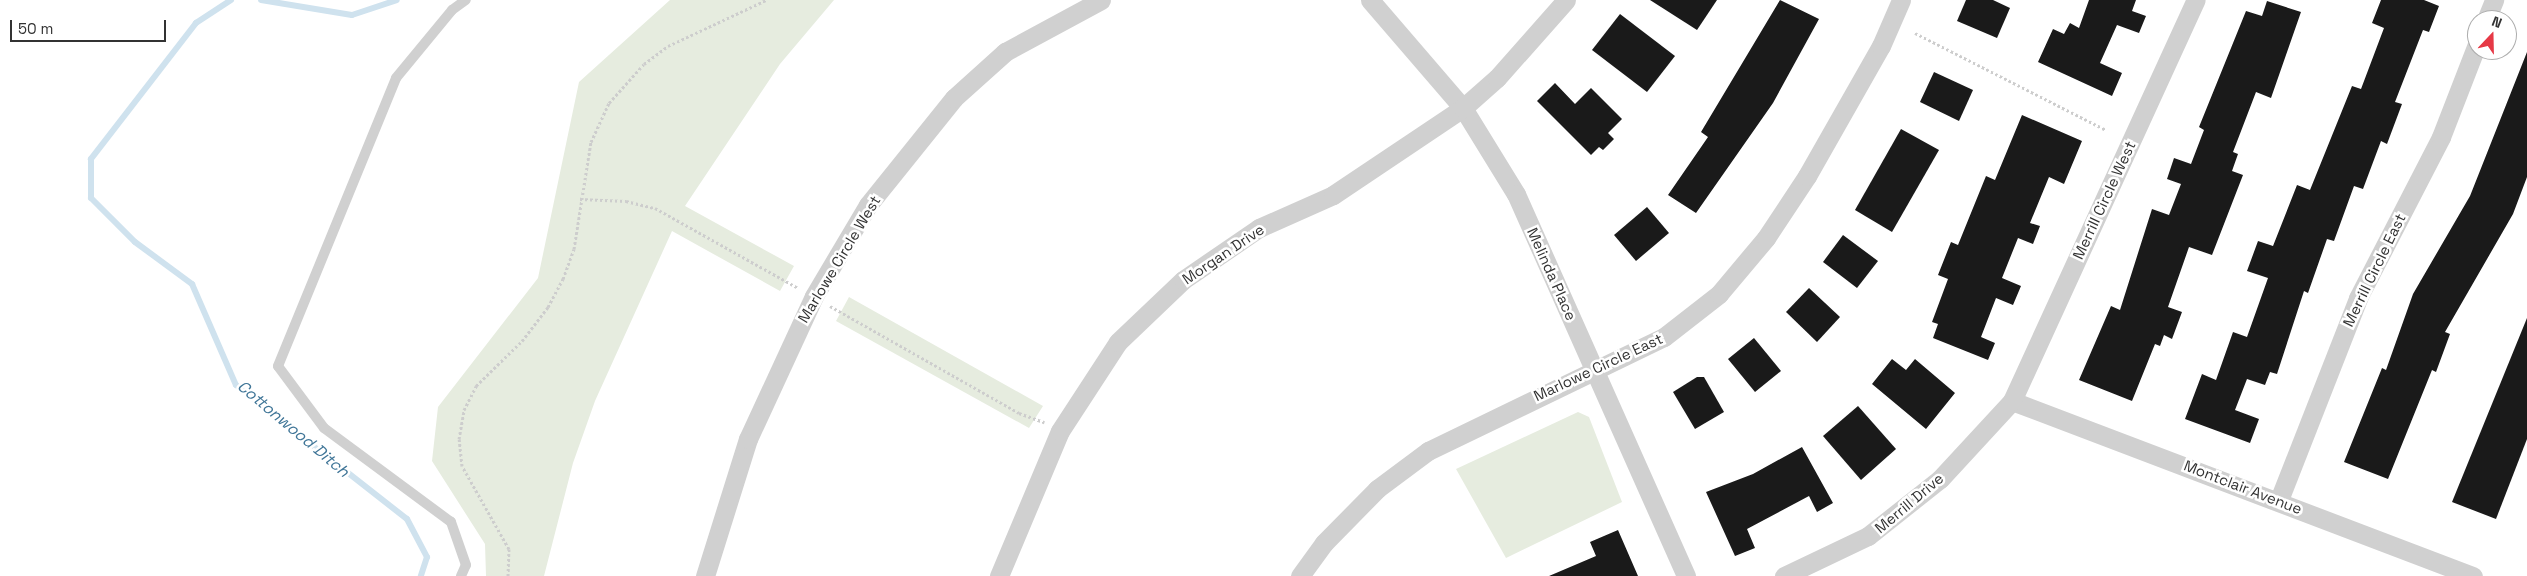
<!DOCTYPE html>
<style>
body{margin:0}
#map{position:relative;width:2527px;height:576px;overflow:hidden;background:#fff;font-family:"Space Grotesk",sans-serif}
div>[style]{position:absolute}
.green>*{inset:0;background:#e6ecdf}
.stream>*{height:6px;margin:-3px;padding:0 3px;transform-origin:3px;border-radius:3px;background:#cfe2ee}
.building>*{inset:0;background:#1a1a1a}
.path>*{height:3px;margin-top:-1.5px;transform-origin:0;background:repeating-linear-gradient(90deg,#cdcdcd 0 2.5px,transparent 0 5px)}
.lane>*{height:10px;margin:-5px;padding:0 5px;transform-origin:5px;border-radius:5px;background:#d0d0d0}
.street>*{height:19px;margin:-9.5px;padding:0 9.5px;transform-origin:9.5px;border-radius:9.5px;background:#d0d0d0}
span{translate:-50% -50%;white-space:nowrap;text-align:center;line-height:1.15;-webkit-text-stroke:5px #fff;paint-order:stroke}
.street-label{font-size:15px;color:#333}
.water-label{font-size:16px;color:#3f7597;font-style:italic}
.north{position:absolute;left:2467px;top:10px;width:50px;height:50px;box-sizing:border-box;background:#fff;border:1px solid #adadad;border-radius:50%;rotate:21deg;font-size:14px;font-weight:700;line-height:20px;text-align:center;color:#333}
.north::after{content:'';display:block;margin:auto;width:18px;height:22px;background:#e63946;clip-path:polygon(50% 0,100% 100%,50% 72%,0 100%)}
.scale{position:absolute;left:10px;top:20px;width:156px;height:22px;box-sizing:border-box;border:2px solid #333;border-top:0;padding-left:6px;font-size:15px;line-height:18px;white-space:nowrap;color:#333;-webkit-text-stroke:4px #fff;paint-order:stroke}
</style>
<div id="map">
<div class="green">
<i style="clip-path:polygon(670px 0,834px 0,780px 64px,685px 206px,794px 266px,780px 291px,672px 231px,595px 401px,573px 463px,544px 576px,486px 576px,485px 544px,432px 461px,438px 407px,538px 278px,579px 82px)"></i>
<i style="clip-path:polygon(849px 297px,1043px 406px,1029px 428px,836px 321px)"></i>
<i style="clip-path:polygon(1578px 412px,1589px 417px,1622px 502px,1506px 558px,1456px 469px)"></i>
</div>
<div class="stream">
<i style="left:231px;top:0;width:42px;rotate:146.7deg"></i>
<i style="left:196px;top:23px;width:172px;rotate:127.7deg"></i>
<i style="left:91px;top:159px;width:39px;rotate:90deg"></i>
<i style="left:91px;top:198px;width:62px;rotate:45deg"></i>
<i style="left:135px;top:242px;width:71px;rotate:36.4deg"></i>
<i style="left:192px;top:284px;width:110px;rotate:66.5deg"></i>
<i style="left:236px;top:385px;width:217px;rotate:38.1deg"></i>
<i style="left:407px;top:519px;width:43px;rotate:62.2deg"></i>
<i style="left:427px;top:557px;width:20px;rotate:108deg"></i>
<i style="left:261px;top:0;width:92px;rotate:9.4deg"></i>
<i style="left:352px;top:15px;width:47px;rotate:-18.4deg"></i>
</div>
<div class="building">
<i style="clip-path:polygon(1650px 0,1717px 0,1697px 30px)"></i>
<i style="clip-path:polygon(1780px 0,1819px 19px,1773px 103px,1696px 213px,1668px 195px,1708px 137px,1701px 132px)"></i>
<i style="clip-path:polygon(1966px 0,1993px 0,2010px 8px,1997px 38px,1957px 21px)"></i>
<i style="clip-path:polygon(2089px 0,2136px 0,2132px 11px,2146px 16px,2139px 33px,2117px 25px,2100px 63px,2122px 73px,2112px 96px,2038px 62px,2053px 29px,2064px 34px,2070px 23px,2079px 28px)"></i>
<i style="clip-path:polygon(2381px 0,2424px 0,2439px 6px,2429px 32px,2423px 30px,2395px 102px,2402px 104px,2387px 144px,2381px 141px,2363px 189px,2354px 186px,2334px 241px,2327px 239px,2308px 293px,2304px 291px,2277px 374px,2270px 372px,2265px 385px,2247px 379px,2235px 410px,2259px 419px,2250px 443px,2185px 419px,2202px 374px,2216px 380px,2233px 332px,2247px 337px,2268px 278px,2247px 271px,2258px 241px,2273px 246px,2297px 185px,2310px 190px,2352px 86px,2361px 89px,2384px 28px,2372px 23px)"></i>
<i style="clip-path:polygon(2267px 1px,2301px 12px,2271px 98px,2256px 92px,2233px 152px,2238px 154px,2232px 171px,2243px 175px,2212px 255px,2189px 247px,2168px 307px,2182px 312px,2172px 339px,2164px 335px,2160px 346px,2155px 344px,2132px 401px,2079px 380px,2111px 306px,2120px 310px,2152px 209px,2169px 215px,2181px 184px,2167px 179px,2174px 158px,2191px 164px,2204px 130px,2199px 127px,2246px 11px,2262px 16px)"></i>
<i style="clip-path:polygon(1620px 14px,1675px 56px,1647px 92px,1592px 50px)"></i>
<i style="clip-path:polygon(2527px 52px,2527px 177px,2513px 214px,2445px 332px,2450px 334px,2436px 372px,2432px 370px,2388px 479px,2344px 462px,2382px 368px,2386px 370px,2413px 294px,2470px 196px)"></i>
<i style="clip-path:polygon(1934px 72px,1973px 90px,1959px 121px,1920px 102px)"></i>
<i style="clip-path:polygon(1555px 83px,1575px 104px,1591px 88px,1622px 119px,1608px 133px,1614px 139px,1603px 150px,1599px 147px,1591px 155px,1537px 101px)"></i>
<i style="clip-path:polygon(2022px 115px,2082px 141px,2064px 184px,2049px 177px,2030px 223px,2040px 226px,2033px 244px,2018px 238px,2002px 278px,2021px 286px,2013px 305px,1996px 298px,1981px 337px,1995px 343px,1988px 360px,1933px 338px,1938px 324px,1932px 322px,1948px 279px,1938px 275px,1951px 242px,1958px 245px,1986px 176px,1995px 180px)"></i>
<i style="clip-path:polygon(1901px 129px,1939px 150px,1892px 232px,1855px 210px)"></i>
<i style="clip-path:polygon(1647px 207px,1669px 233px,1636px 261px,1614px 235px)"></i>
<i style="clip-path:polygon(1843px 235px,1878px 261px,1857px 288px,1823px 262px)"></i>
<i style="clip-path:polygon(1809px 288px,1840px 317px,1817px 342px,1786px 312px)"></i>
<i style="clip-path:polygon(2527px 318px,2527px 439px,2496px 519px,2452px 502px)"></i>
<i style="clip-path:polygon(1754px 338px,1781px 371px,1755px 392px,1728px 359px)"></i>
<i style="clip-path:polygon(1892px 359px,1906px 370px,1915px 359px,1955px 393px,1926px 429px,1872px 384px)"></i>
<i style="clip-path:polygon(1697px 377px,1704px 377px,1724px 412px,1695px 429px,1673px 392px)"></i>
<i style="clip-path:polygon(1858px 406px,1896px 449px,1861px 480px,1823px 436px)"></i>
<i style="clip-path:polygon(1802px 447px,1833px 503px,1817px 512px,1809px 496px,1747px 529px,1755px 548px,1735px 556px,1706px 492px,1753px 474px)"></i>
<i style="clip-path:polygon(1618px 530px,1638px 576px,1549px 576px,1596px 556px,1590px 542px)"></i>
</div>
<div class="path">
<i style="left:1915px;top:33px;width:214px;rotate:26.9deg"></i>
<i style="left:580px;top:199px;width:46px;rotate:2.5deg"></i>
<i style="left:626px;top:201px;width:30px;rotate:14deg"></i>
<i style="left:655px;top:208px;width:164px;rotate:29.2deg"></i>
<i style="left:830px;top:306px;width:217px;rotate:29.5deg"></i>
<i style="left:1019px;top:413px;width:27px;rotate:20deg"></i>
<i style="left:508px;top:576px;width:27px;rotate:-88deg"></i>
<i style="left:509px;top:549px;width:95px;rotate:-119.5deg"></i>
<i style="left:462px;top:466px;width:27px;rotate:-96deg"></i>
<i style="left:459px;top:439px;width:29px;rotate:-80deg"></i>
<i style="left:464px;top:410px;width:27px;rotate:-63deg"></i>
<i style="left:476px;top:386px;width:64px;rotate:-44.4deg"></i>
<i style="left:522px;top:341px;width:43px;rotate:-52.6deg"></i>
<i style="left:548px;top:307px;width:32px;rotate:-62deg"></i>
<i style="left:563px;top:279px;width:32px;rotate:-70deg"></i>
<i style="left:574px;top:249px;width:108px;rotate:-81deg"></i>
<i style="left:591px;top:142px;width:43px;rotate:-65.2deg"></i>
<i style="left:609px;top:103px;width:52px;rotate:-48.1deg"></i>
<i style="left:644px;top:64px;width:30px;rotate:-37deg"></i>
<i style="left:668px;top:46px;width:108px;rotate:-25.1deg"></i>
</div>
<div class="lane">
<i style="left:461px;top:576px;width:12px;rotate:-66deg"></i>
<i style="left:466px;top:565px;width:46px;rotate:-109.2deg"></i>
<i style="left:451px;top:522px;width:158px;rotate:-143.5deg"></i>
<i style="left:324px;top:428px;width:77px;rotate:-126.6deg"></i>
<i style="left:278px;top:366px;width:311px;rotate:-67.7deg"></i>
<i style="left:396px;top:78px;width:88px;rotate:-50.5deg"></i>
<i style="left:452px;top:10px;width:17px;rotate:-36deg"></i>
</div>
<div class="street">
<i style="left:1370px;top:0;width:143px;rotate:49.3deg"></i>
<i style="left:1463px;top:108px;width:101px;rotate:58.4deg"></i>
<i style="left:1516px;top:194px;width:418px;rotate:66deg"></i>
<i style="left:2486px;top:20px;width:22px;rotate:-68deg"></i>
<i style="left:2012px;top:401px;width:493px;rotate:20.8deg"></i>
<i style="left:2279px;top:500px;width:217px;rotate:-68.6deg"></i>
<i style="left:2358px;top:298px;width:181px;rotate:-62.7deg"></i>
<i style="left:2441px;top:137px;width:100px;rotate:-68.8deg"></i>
<i style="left:705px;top:576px;width:144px;rotate:-72.6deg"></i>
<i style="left:748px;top:439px;width:157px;rotate:-65.2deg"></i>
<i style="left:814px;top:296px;width:106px;rotate:-59.3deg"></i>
<i style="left:868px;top:205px;width:137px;rotate:-51.2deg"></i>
<i style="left:954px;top:98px;width:69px;rotate:-42deg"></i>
<i style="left:1005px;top:52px;width:109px;rotate:-28.4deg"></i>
<i style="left:999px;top:576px;width:157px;rotate:-67.2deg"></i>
<i style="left:1060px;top:431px;width:106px;rotate:-56.9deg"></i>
<i style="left:1118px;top:342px;width:90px;rotate:-43.6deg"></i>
<i style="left:1183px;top:280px;width:92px;rotate:-34.4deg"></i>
<i style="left:1259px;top:228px;width:81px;rotate:-24deg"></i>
<i style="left:1333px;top:195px;width:156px;rotate:-33.8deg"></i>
<i style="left:1463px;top:108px;width:45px;rotate:-41.4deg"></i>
<i style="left:1497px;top:78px;width:104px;rotate:-48.5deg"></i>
<i style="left:1300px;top:576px;width:41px;rotate:-54deg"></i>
<i style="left:1324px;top:543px;width:76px;rotate:-45.5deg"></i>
<i style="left:1377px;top:489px;width:64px;rotate:-36.7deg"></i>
<i style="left:1428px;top:451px;width:262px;rotate:-25.8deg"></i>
<i style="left:1664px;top:337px;width:70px;rotate:-38deg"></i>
<i style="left:1719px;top:294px;width:73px;rotate:-50deg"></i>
<i style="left:1766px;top:238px;width:74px;rotate:-56.5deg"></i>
<i style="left:1807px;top:176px;width:150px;rotate:-60.4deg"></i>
<i style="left:1881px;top:46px;width:50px;rotate:-66.5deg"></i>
<i style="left:1784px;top:576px;width:93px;rotate:-25.5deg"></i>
<i style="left:1868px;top:536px;width:92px;rotate:-38.4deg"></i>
<i style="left:1940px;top:479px;width:106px;rotate:-47.3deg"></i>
<i style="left:2012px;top:401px;width:441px;rotate:-65.4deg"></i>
</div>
<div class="street-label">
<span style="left:2104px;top:200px;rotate:-65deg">Merrill Circle West</span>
<span style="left:1223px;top:254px;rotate:-34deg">Morgan Drive</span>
<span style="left:839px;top:259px;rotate:-59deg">Marlowe Circle West</span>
<span style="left:2374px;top:270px;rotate:-64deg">Merrill Circle East</span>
<span style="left:1552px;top:274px;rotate:66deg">Melinda Place</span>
<span style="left:1598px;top:367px;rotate:-25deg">Marlowe Circle East</span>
<span style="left:2243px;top:487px;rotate:21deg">Montclair Avenue</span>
<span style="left:1909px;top:503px;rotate:-40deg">Merrill Drive</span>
</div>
<div class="water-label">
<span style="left:293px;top:429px;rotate:40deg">Cottonwood Ditch</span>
</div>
<div class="north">N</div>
<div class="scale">50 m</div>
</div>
